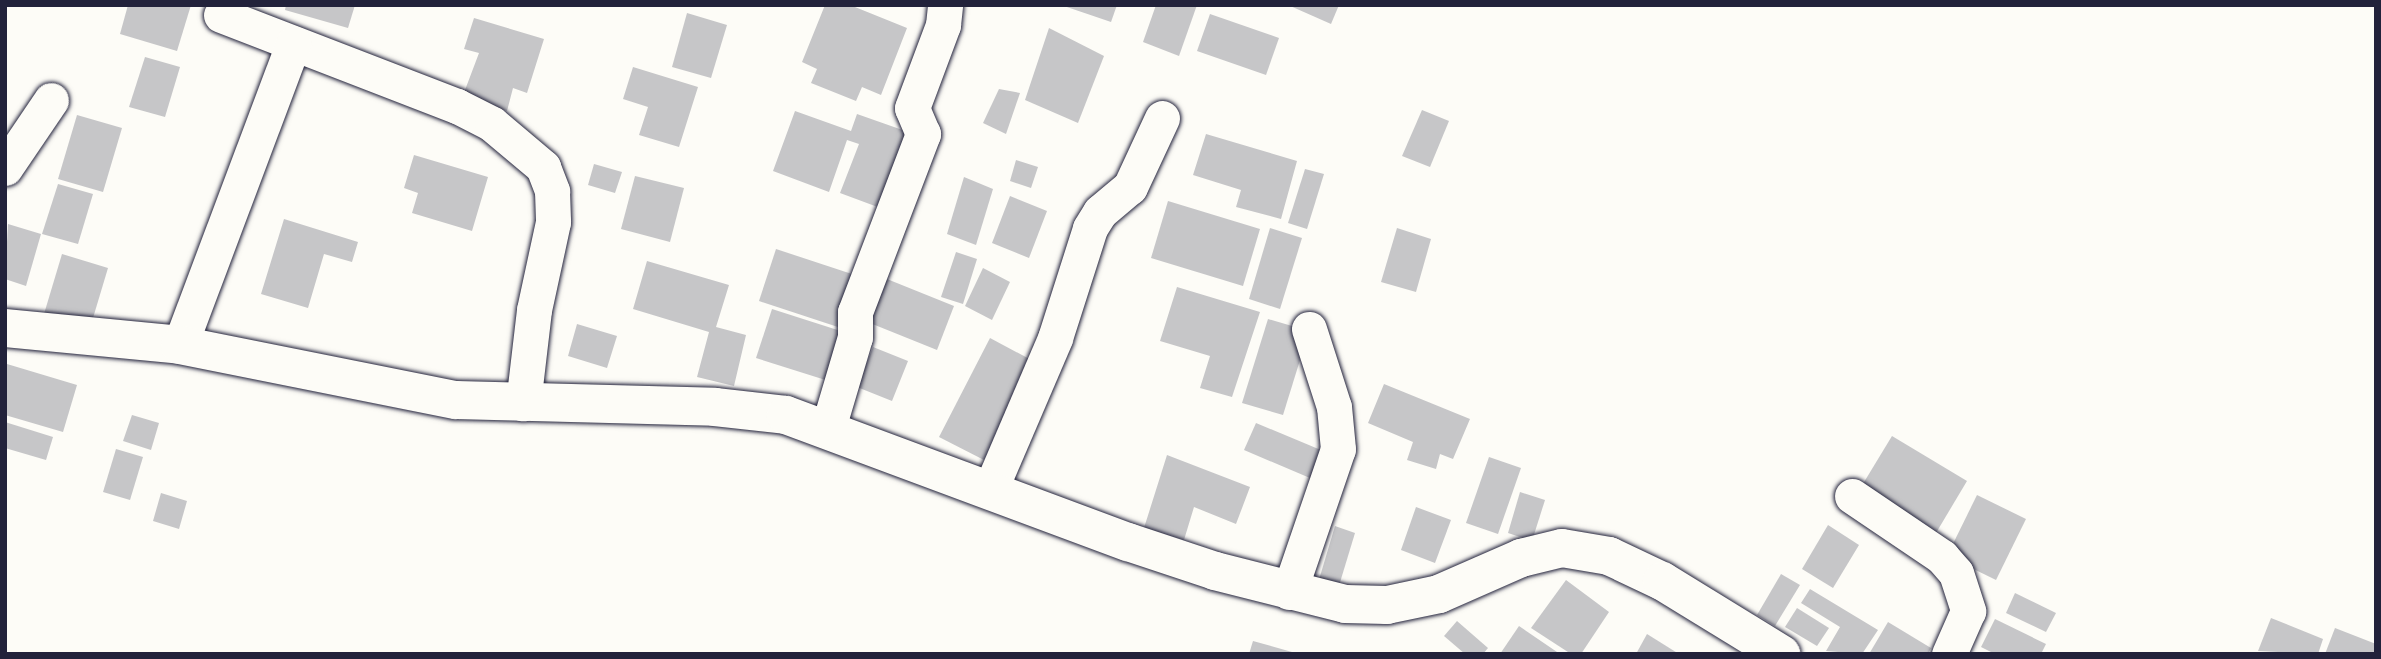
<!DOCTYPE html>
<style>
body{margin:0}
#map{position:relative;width:2381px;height:659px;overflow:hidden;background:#fdfcf7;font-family:"Shantell Sans",sans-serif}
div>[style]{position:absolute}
.building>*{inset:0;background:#c6c6c8}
.roads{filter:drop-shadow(0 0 2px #22223b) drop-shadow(0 0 2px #22223b)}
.minor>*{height:35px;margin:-17.5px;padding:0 17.5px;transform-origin:17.5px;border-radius:17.5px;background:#fdfcf7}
.tertiary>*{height:38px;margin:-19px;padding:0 19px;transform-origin:19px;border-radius:19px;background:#fdfcf7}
span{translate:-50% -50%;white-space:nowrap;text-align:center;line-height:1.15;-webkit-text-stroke:7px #fdfcf7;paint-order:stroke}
.frame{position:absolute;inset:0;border:7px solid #22223b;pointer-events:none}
</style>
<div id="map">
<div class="building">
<i style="clip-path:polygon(128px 5px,191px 5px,177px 51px,120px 34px)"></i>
<i style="clip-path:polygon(286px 5px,355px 5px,348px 28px,285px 10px)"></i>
<i style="clip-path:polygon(825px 5px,850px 5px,907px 28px,881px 95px,862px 87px,856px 101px,811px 83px,817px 69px,802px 62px)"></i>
<i style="clip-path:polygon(1061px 5px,1117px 5px,1111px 22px)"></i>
<i style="clip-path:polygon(1156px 5px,1197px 5px,1179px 56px,1143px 42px)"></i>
<i style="clip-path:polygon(1288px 5px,1339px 5px,1331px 24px)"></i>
<i style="clip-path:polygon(687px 13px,727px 25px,711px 78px,672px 67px)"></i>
<i style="clip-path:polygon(1210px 14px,1279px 38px,1266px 75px,1197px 51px)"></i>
<i style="clip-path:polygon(474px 18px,544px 39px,527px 93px,513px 88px,507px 111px,462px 98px,479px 53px,464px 49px)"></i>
<i style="clip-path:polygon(1049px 28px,1104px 56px,1078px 123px,1025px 100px)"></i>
<i style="clip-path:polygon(145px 57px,180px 67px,165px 117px,129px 107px)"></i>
<i style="clip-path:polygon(633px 67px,698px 87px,679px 147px,639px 135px,648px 107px,623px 99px)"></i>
<i style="clip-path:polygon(999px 89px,1020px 93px,1006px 134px,983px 123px)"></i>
<i style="clip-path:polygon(1422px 110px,1449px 121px,1430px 167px,1402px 156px)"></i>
<i style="clip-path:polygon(795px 111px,851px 131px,857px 114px,911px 133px,883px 209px,840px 193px,859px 144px,847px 140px,829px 192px,773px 171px)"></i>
<i style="clip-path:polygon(77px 115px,122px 128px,103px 192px,58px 179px)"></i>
<i style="clip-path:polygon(1206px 134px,1297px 161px,1281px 219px,1236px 207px,1241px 190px,1193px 175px)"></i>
<i style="clip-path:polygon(414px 155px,488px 177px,472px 231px,412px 213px,418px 193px,404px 188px)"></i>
<i style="clip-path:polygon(1016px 160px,1038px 167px,1031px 188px,1010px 181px)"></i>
<i style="clip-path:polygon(594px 164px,622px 172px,615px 193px,588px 185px)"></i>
<i style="clip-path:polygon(1305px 169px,1324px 174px,1307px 229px,1288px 223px)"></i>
<i style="clip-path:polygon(635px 176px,684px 188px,670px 242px,621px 229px)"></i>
<i style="clip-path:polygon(964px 177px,993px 189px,976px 245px,947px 234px)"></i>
<i style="clip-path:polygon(58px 184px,93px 194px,78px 244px,42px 234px)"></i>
<i style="clip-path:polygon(1010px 196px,1047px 211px,1029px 258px,992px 243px)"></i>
<i style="clip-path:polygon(1168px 201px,1260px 229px,1243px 286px,1151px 258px)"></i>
<i style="clip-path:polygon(284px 219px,358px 242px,352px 262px,324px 254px,308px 308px,261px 294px)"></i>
<i style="clip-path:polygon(8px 224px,41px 234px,26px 286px,5px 279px)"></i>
<i style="clip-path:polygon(1270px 228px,1302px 238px,1280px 309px,1249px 299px)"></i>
<i style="clip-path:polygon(1397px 228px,1431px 239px,1416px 292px,1381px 282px)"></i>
<i style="clip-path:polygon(776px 249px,861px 277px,844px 329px,759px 301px)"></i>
<i style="clip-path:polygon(956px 252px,977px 259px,963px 304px,941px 297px)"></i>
<i style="clip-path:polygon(62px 254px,108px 268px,90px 328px,44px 314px)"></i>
<i style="clip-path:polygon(647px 261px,729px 285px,716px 327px,746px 335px,734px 386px,697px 377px,709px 332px,633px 309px)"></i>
<i style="clip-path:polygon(983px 268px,1010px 282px,992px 320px,965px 306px)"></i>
<i style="clip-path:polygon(877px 275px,954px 306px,937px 350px,860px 319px)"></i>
<i style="clip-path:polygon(1177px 287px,1260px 312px,1232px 397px,1200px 388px,1210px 356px,1160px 341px)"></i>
<i style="clip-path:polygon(772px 309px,850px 334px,835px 383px,756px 358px)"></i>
<i style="clip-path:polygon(1268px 319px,1309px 331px,1283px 415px,1242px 403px)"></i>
<i style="clip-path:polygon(577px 324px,617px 336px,607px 368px,568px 356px)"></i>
<i style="clip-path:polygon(990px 338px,1035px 362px,984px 460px,939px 437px)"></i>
<i style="clip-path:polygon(873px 347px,908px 361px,892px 401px,857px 387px)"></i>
<i style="clip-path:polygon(7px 364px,77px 385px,63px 432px,5px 415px)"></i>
<i style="clip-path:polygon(1384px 384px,1470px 419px,1453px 459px,1440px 454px,1436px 469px,1407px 460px,1413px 442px,1368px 423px)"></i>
<i style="clip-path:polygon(132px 415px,159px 423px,151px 450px,123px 441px)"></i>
<i style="clip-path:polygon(5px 422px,53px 437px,46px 460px,5px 448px)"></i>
<i style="clip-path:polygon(1256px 423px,1328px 453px,1317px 481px,1244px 450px)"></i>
<i style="clip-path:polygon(1892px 436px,1967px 481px,1933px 538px,1858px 492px)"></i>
<i style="clip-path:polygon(116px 449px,143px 457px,130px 500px,103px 492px)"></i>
<i style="clip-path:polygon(1167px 455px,1250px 487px,1236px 524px,1194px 507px,1184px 540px,1144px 528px)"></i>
<i style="clip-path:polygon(1489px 457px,1521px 468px,1498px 534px,1466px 523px)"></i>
<i style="clip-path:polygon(1520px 492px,1545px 500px,1532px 541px,1508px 533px)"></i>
<i style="clip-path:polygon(161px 493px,187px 501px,179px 529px,153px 521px)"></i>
<i style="clip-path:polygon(1977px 495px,2026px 519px,1996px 580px,1947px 556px)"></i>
<i style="clip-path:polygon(1416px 507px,1451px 520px,1435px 563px,1401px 550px)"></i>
<i style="clip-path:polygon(1828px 525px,1859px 545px,1833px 588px,1802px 569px)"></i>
<i style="clip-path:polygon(1335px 526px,1355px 533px,1338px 589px,1318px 583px)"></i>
<i style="clip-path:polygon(1781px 574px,1800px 585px,1775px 626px,1757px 615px)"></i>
<i style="clip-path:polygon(1566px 580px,1609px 612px,1581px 654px,1571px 654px,1531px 628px)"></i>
<i style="clip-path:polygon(1810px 589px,1878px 630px,1862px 654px,1826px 651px,1840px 627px,1801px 603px)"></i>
<i style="clip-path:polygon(2015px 593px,2056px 613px,2046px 632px,2006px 613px)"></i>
<i style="clip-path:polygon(1797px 608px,1829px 628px,1817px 646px,1785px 627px)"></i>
<i style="clip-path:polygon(2271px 618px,2323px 639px,2318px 654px,2258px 651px)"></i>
<i style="clip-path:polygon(1995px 619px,2046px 644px,2041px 654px,1995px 654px,1981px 647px)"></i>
<i style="clip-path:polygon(1457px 621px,1488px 648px,1483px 654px,1465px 654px,1444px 636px)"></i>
<i style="clip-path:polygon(1888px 622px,1931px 648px,1928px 654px,1869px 654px)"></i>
<i style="clip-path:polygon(1519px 626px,1560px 654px,1500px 654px)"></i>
<i style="clip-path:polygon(2335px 628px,2376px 644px,2376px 654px,2325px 654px)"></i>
<i style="clip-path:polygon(1647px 634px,1679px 654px,1636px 654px)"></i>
<i style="clip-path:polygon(1253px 641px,1292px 652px,1292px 654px,1249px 654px)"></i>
</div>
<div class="roads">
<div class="minor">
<i style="left:221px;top:15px;width:253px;rotate:21.1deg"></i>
<i style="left:457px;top:106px;width:39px;rotate:27deg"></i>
<i style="left:492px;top:124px;width:67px;rotate:40.1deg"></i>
<i style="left:543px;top:167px;width:26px;rotate:69deg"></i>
<i style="left:552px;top:191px;width:31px;rotate:88deg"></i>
<i style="left:553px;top:222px;width:90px;rotate:102.2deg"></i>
<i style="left:534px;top:310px;width:94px;rotate:96.7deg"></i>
<i style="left:5px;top:168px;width:82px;rotate:-55.9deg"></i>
<i style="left:180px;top:345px;width:322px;rotate:-69.4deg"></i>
<i style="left:828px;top:428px;width:95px;rotate:-73.5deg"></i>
<i style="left:855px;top:337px;width:25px;rotate:-90deg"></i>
<i style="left:855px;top:312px;width:191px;rotate:-69.1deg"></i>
<i style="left:923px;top:134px;width:28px;rotate:-113deg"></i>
<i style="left:912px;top:108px;width:89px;rotate:-69.5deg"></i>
<i style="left:943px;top:25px;width:20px;rotate:-84deg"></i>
<i style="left:990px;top:490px;width:165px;rotate:-66.8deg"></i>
<i style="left:1055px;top:338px;width:115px;rotate:-72.3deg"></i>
<i style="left:1090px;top:228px;width:19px;rotate:-58deg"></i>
<i style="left:1100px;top:212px;width:39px;rotate:-40deg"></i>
<i style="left:1130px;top:187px;width:76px;rotate:-65.1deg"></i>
<i style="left:1852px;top:496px;width:109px;rotate:34.1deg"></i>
<i style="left:1942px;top:557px;width:21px;rotate:49deg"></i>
<i style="left:1956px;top:573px;width:40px;rotate:72deg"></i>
<i style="left:1968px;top:611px;width:47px;rotate:113.8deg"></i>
<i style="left:1289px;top:592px;width:151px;rotate:-71.1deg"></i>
<i style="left:1338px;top:449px;width:42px;rotate:-95.4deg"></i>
<i style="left:1334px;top:407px;width:82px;rotate:-107.8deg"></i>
</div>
<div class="tertiary">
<i style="left:5px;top:328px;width:176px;rotate:5.5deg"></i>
<i style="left:180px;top:345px;width:281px;rotate:11.3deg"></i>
<i style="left:456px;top:400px;width:259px;rotate:1.5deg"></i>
<i style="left:715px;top:407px;width:71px;rotate:6.4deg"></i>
<i style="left:786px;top:415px;width:365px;rotate:20.4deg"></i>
<i style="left:1128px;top:542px;width:92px;rotate:18.4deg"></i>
<i style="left:1215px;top:571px;width:134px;rotate:14.2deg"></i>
<i style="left:1345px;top:604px;width:42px;rotate:1.4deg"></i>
<i style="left:1387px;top:605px;width:53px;rotate:-11.9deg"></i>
<i style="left:1439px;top:594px;width:90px;rotate:-23.7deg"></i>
<i style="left:1521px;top:558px;width:42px;rotate:-13.7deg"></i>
<i style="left:1562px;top:548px;width:48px;rotate:9.7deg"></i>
<i style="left:1609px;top:556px;width:59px;rotate:25.3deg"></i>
<i style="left:1662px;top:581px;width:140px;rotate:31.5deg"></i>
</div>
</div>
<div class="frame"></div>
</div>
